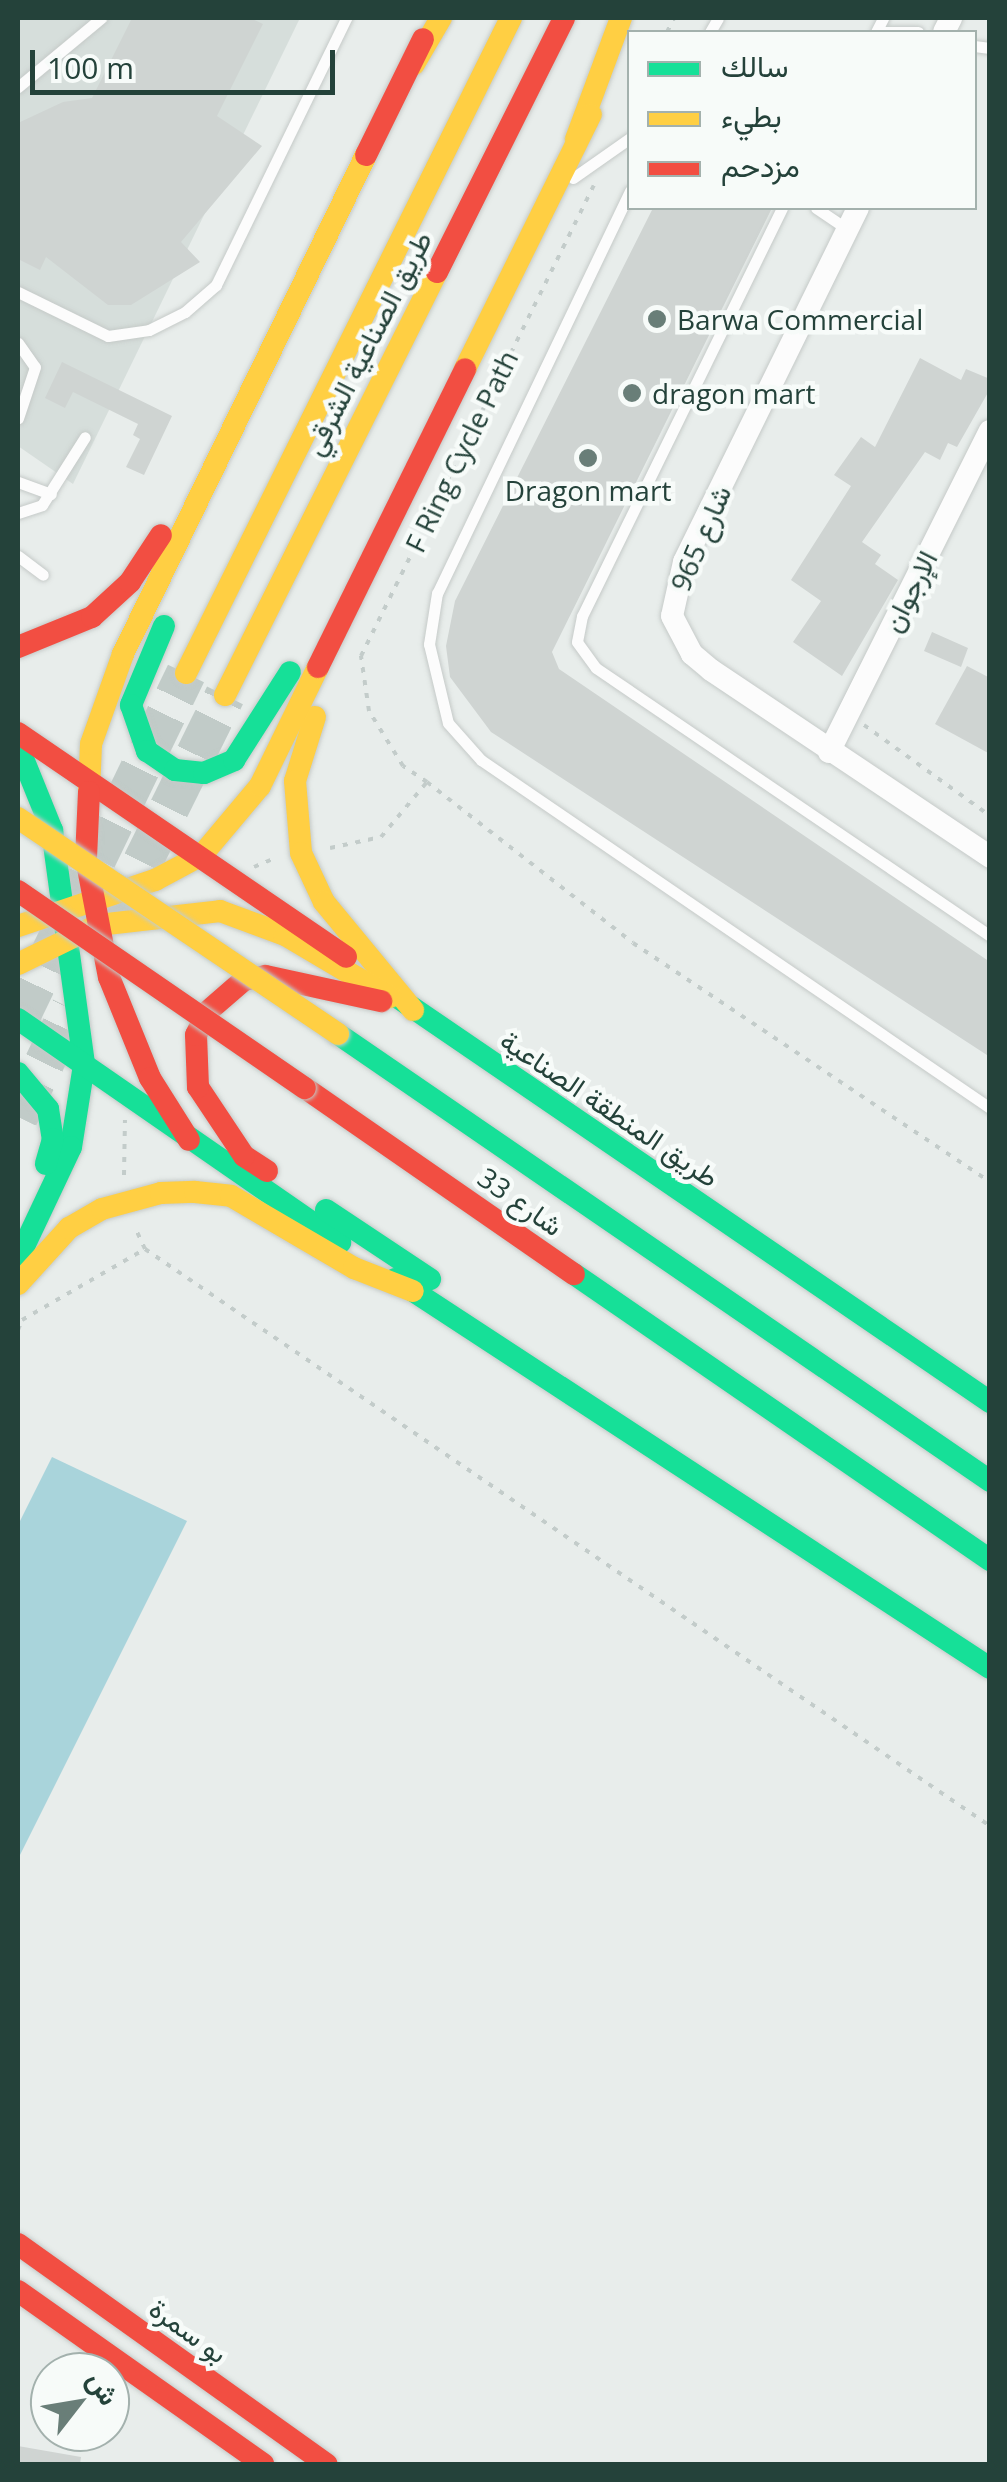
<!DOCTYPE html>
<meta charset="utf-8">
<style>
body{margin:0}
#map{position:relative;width:1007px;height:2482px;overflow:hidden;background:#e8edeb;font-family:"Open Sans",Vazirmatn,sans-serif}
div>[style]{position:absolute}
.built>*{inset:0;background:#d6dedb}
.water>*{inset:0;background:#a9d4db}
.building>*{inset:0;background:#cfd4d2}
.highway-tunnel>*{height:40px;margin-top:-20px;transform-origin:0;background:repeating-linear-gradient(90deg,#c1cbc8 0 40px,transparent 0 60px)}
.path>*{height:4px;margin-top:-2px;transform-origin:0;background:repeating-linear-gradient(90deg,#c3ccca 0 5px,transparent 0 13px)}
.roads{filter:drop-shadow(0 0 2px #c5cac8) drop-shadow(0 0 2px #c5cac8)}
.lane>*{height:11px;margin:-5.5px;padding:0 5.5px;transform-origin:5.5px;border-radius:5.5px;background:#fcfcfc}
.street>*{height:22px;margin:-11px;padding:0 11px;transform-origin:11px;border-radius:11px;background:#fcfcfc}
.fast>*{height:22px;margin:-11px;padding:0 11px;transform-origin:11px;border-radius:11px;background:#16e098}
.slow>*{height:22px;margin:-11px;padding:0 11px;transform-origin:11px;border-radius:11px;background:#ffcf43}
.jam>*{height:22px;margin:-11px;padding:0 11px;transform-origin:11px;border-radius:11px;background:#f24e42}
.bridges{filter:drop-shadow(0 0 2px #c3ccc9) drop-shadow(0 0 2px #c3ccc9)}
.slow-bridge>*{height:22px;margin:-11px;padding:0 11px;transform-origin:11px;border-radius:11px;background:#ffcf43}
.jam-bridge>*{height:22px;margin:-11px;padding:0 11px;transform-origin:11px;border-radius:11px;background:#f24e42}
.dots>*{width:28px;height:28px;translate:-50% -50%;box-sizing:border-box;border:5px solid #f7fbf9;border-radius:50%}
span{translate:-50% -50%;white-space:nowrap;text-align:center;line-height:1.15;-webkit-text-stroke:9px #f7fbf9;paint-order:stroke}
.poi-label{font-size:28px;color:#24423a}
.left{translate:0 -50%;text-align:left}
.street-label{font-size:28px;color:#24423a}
.frame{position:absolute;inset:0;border:20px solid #24423a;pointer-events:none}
.legend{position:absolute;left:627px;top:30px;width:350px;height:180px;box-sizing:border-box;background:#f7fbf9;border:2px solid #a3b1ad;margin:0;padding:12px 18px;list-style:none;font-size:30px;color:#24423a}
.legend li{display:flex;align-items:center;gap:20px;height:50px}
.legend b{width:50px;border:2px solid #a3b1ad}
.north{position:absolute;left:30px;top:2352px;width:100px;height:100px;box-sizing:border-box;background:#f7fbf9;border:2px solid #a3b1ad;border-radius:50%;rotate:59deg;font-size:28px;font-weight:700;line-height:40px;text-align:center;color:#24423a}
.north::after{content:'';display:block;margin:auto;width:35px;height:45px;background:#697e78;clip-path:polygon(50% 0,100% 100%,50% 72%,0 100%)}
.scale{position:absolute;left:30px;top:50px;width:305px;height:45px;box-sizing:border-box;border:5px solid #24423a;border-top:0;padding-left:12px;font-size:30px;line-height:35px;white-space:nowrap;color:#24423a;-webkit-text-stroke:8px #f7fbf9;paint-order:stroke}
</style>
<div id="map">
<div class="built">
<i style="clip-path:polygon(18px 18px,300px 18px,73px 484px,18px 446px)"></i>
</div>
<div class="water">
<i style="clip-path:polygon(52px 1457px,187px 1521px,18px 1859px,18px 1525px)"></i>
</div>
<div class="building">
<i style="clip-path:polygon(132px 18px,250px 18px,263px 24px,217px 116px,262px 146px,181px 242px,200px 262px,131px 305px,108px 305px,46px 257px,40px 270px,18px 259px,18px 123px,63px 102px,92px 98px)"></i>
<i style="clip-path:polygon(653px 208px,772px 208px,552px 652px,559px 669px,990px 962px,990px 1057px,491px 732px,450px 677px,446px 646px,455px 601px)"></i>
<i style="clip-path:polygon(920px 358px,961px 380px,966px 369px,990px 379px,990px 389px,957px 447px,948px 443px,940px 460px,925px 452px,862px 542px,881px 555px,875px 564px,898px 580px,842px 676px,793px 642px,821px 601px,791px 580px,851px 486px,834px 475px,861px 437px,875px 447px)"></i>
<i style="clip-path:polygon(62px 362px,172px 416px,144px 475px,126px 467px,140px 439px,133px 435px,138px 424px,73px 392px,65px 408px,45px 398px)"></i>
<i style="clip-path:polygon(932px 632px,968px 648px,961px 667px,924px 651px)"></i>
<i style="clip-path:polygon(967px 666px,990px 678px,990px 754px,935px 724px)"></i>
<i style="clip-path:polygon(18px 2446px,81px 2457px,80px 2464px,18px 2464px)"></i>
</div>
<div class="highway-tunnel">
<i style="left:116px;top:916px;width:246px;rotate:-63.7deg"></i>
<i style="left:18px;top:1021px;width:386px;rotate:-64.2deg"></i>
<i style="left:18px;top:1117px;width:121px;rotate:-64.1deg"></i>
</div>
<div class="path">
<i style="left:667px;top:32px;width:16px;rotate:-63deg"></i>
<i style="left:864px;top:725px;width:155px;rotate:35.8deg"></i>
<i style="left:427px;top:782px;width:29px;rotate:-146deg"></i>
<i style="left:403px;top:766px;width:65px;rotate:-121.7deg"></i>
<i style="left:369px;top:711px;width:56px;rotate:-98.3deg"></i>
<i style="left:361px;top:656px;width:525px;rotate:-63.68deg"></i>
<i style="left:330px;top:848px;width:52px;rotate:-12.2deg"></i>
<i style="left:381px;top:837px;width:72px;rotate:-50.1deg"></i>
<i style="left:427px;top:782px;width:261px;rotate:38deg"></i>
<i style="left:633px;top:943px;width:430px;rotate:33.8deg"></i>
<i style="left:254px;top:867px;width:25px;rotate:-23deg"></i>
<i style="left:124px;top:1175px;width:55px;rotate:-89deg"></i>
<i style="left:145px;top:1249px;width:1023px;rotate:34.33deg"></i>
<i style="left:18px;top:1330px;width:11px;rotate:-68deg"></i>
<i style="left:22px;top:1320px;width:142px;rotate:-30deg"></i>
<i style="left:145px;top:1249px;width:23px;rotate:-115deg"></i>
</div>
<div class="roads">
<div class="lane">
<i style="left:710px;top:32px;width:16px;rotate:-60deg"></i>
<i style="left:876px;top:32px;width:16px;rotate:-63deg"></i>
<i style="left:885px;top:32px;width:33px"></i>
<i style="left:974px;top:46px;width:16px;rotate:7deg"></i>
<i style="left:18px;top:87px;width:108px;rotate:-39.7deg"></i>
<i style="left:573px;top:178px;width:70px;rotate:-35.1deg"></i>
<i style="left:630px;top:191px;width:446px;rotate:115.6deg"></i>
<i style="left:437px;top:593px;width:52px;rotate:98.9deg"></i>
<i style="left:429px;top:644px;width:81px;rotate:76.5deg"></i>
<i style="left:448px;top:723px;width:50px;rotate:48.3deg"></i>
<i style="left:481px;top:760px;width:617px;rotate:34.36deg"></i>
<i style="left:782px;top:208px;width:454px;rotate:116.1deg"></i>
<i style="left:582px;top:616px;width:26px;rotate:101deg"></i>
<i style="left:577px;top:642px;width:32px;rotate:54deg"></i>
<i style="left:596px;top:668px;width:477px;rotate:34.2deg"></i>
<i style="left:816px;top:208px;width:37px;rotate:34deg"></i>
<i style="left:18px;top:292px;width:100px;rotate:26.1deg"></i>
<i style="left:108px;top:336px;width:41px;rotate:-8.3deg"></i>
<i style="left:149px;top:330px;width:40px;rotate:-26.6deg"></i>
<i style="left:185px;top:312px;width:41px;rotate:-41.1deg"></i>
<i style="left:216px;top:285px;width:297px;rotate:-64deg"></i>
<i style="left:18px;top:343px;width:29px;rotate:55deg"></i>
<i style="left:35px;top:367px;width:54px;rotate:108.4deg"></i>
<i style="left:18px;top:482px;width:35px;rotate:20deg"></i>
<i style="left:18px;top:513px;width:25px;rotate:-18deg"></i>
<i style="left:42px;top:505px;width:80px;rotate:-57.7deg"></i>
<i style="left:18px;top:556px;width:31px;rotate:37deg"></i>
</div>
<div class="street">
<i style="left:944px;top:32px;width:16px;rotate:-63deg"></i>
<i style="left:858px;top:208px;width:394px;rotate:116.2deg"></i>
<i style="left:684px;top:562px;width:55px;rotate:102.5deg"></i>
<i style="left:672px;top:616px;width:43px;rotate:62.2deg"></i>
<i style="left:692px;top:654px;width:25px;rotate:40deg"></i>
<i style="left:711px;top:670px;width:336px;rotate:33.8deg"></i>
<i style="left:829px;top:752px;width:359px;rotate:-63.4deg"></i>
</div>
<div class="fast">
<i style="left:164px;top:626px;width:86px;rotate:112.7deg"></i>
<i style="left:131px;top:705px;width:49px;rotate:70.8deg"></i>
<i style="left:147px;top:751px;width:34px;rotate:34deg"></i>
<i style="left:175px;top:770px;width:29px;rotate:6deg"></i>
<i style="left:204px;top:773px;width:33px;rotate:-23deg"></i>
<i style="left:234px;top:760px;width:104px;rotate:-57.5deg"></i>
<i style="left:18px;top:746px;width:91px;rotate:68deg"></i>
<i style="left:52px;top:830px;width:237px;rotate:82.2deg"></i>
<i style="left:84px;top:1065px;width:83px;rotate:99deg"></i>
<i style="left:71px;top:1147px;width:124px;rotate:115.3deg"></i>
<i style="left:394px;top:995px;width:722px;rotate:34.33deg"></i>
<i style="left:18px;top:1019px;width:392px;rotate:34.7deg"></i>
<i style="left:338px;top:1034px;width:791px;rotate:34.43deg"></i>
<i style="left:18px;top:1073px;width:47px;rotate:50.2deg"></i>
<i style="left:48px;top:1109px;width:30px;rotate:81deg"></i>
<i style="left:53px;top:1139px;width:26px;rotate:106deg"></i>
<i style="left:326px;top:1210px;width:125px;rotate:33.6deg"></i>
<i style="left:574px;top:1274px;width:505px;rotate:34.51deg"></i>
<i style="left:395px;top:1279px;width:711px;rotate:33.18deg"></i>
</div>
<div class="slow">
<i style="left:414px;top:64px;width:53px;rotate:-59.6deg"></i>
<i style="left:576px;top:139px;width:129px;rotate:-69.6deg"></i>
<i style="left:465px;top:369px;width:284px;rotate:-63.7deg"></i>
<i style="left:186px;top:673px;width:731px;rotate:-63.61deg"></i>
<i style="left:225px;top:695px;width:473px;rotate:-63.4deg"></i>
<i style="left:315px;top:717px;width:67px;rotate:107.4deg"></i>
<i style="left:295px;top:781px;width:72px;rotate:85.2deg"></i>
<i style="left:301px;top:853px;width:54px;rotate:64.9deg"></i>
<i style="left:324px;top:902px;width:140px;rotate:50.5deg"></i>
<i style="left:89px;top:792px;width:48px;rotate:-87.6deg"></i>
<i style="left:91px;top:744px;width:96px;rotate:-70.4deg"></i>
<i style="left:123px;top:654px;width:555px;rotate:-64.04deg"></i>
<i style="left:18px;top:926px;width:145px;rotate:-18.6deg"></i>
<i style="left:155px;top:880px;width:53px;rotate:-28deg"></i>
<i style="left:202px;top:855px;width:90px;rotate:-50deg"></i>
<i style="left:260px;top:786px;width:132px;rotate:-64deg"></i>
<i style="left:18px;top:964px;width:89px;rotate:-26deg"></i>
<i style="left:98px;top:925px;width:123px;rotate:-6.5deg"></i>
<i style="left:220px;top:911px;width:69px;rotate:20.3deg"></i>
<i style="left:285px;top:935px;width:122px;rotate:30.6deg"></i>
<i style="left:18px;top:1284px;width:76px;rotate:-47.7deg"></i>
<i style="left:69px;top:1228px;width:38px;rotate:-30deg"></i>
<i style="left:102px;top:1209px;width:61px;rotate:-15.2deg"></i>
<i style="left:161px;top:1193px;width:34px;rotate:-2deg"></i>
<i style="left:195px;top:1192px;width:36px;rotate:6deg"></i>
<i style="left:231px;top:1196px;width:143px;rotate:30.3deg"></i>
<i style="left:354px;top:1268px;width:63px;rotate:21.3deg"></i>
</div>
<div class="jam">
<i style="left:366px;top:155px;width:129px;rotate:-63.8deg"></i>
<i style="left:437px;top:272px;width:284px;rotate:-63.4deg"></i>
<i style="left:18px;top:647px;width:80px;rotate:-22.1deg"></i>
<i style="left:92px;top:617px;width:52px;rotate:-42.6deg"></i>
<i style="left:130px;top:582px;width:56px;rotate:-56.6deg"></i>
<i style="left:318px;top:667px;width:332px;rotate:-63.7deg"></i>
<i style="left:18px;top:733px;width:397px;rotate:34.3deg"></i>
<i style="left:89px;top:792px;width:66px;rotate:92.6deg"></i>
<i style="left:86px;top:858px;width:121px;rotate:79.1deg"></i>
<i style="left:109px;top:977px;width:109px;rotate:67.9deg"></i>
<i style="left:150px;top:1078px;width:73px;rotate:57.8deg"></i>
<i style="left:305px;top:1088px;width:327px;rotate:34.7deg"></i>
<i style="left:267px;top:1171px;width:27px;rotate:-147deg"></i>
<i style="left:244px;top:1156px;width:83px;rotate:-123.7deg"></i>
<i style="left:198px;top:1087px;width:52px;rotate:-92.2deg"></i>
<i style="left:196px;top:1035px;width:25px;rotate:-64deg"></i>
<i style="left:207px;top:1012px;width:49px;rotate:-40.9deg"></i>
<i style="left:244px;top:980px;width:22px;rotate:-10deg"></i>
<i style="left:266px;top:976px;width:118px;rotate:12.3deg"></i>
<i style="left:18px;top:2244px;width:379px;rotate:35.5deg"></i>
<i style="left:18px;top:2291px;width:300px;rotate:35.2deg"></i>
</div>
</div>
<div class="bridges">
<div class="slow-bridge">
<i style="left:18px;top:818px;width:386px;rotate:34deg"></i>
</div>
<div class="jam-bridge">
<i style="left:18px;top:891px;width:348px;rotate:34.5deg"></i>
</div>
</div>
<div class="dots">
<i style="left:657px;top:319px;background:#697e78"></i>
<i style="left:632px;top:393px;background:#697e78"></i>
<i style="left:588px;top:458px;background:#697e78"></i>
</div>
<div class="poi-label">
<span class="left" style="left:677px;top:319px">Barwa Commercial</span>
<span class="left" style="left:652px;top:393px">dragon mart</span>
<span style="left:588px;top:490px">Dragon mart</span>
</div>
<div class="street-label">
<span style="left:367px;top:343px;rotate:-63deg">طريق الصناعية الشرقي</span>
<span style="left:461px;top:451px;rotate:-64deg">F Ring Cycle Path</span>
<span style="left:700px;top:538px;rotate:-67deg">شارع 965</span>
<span style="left:909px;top:591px;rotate:-63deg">الإرجوان</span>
<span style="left:610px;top:1108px;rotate:34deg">طريق المنطقة الصناعية</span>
<span style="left:521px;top:1201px;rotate:35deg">شارع 33</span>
<span style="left:189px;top:2330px;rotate:36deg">بو سمرة</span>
</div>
<div class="frame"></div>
<ul class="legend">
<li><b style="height:12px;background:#16e098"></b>سالك</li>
<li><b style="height:12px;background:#ffcf43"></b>بطيء</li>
<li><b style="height:12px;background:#f24e42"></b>مزدحم</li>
</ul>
<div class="north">ش</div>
<div class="scale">100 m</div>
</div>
